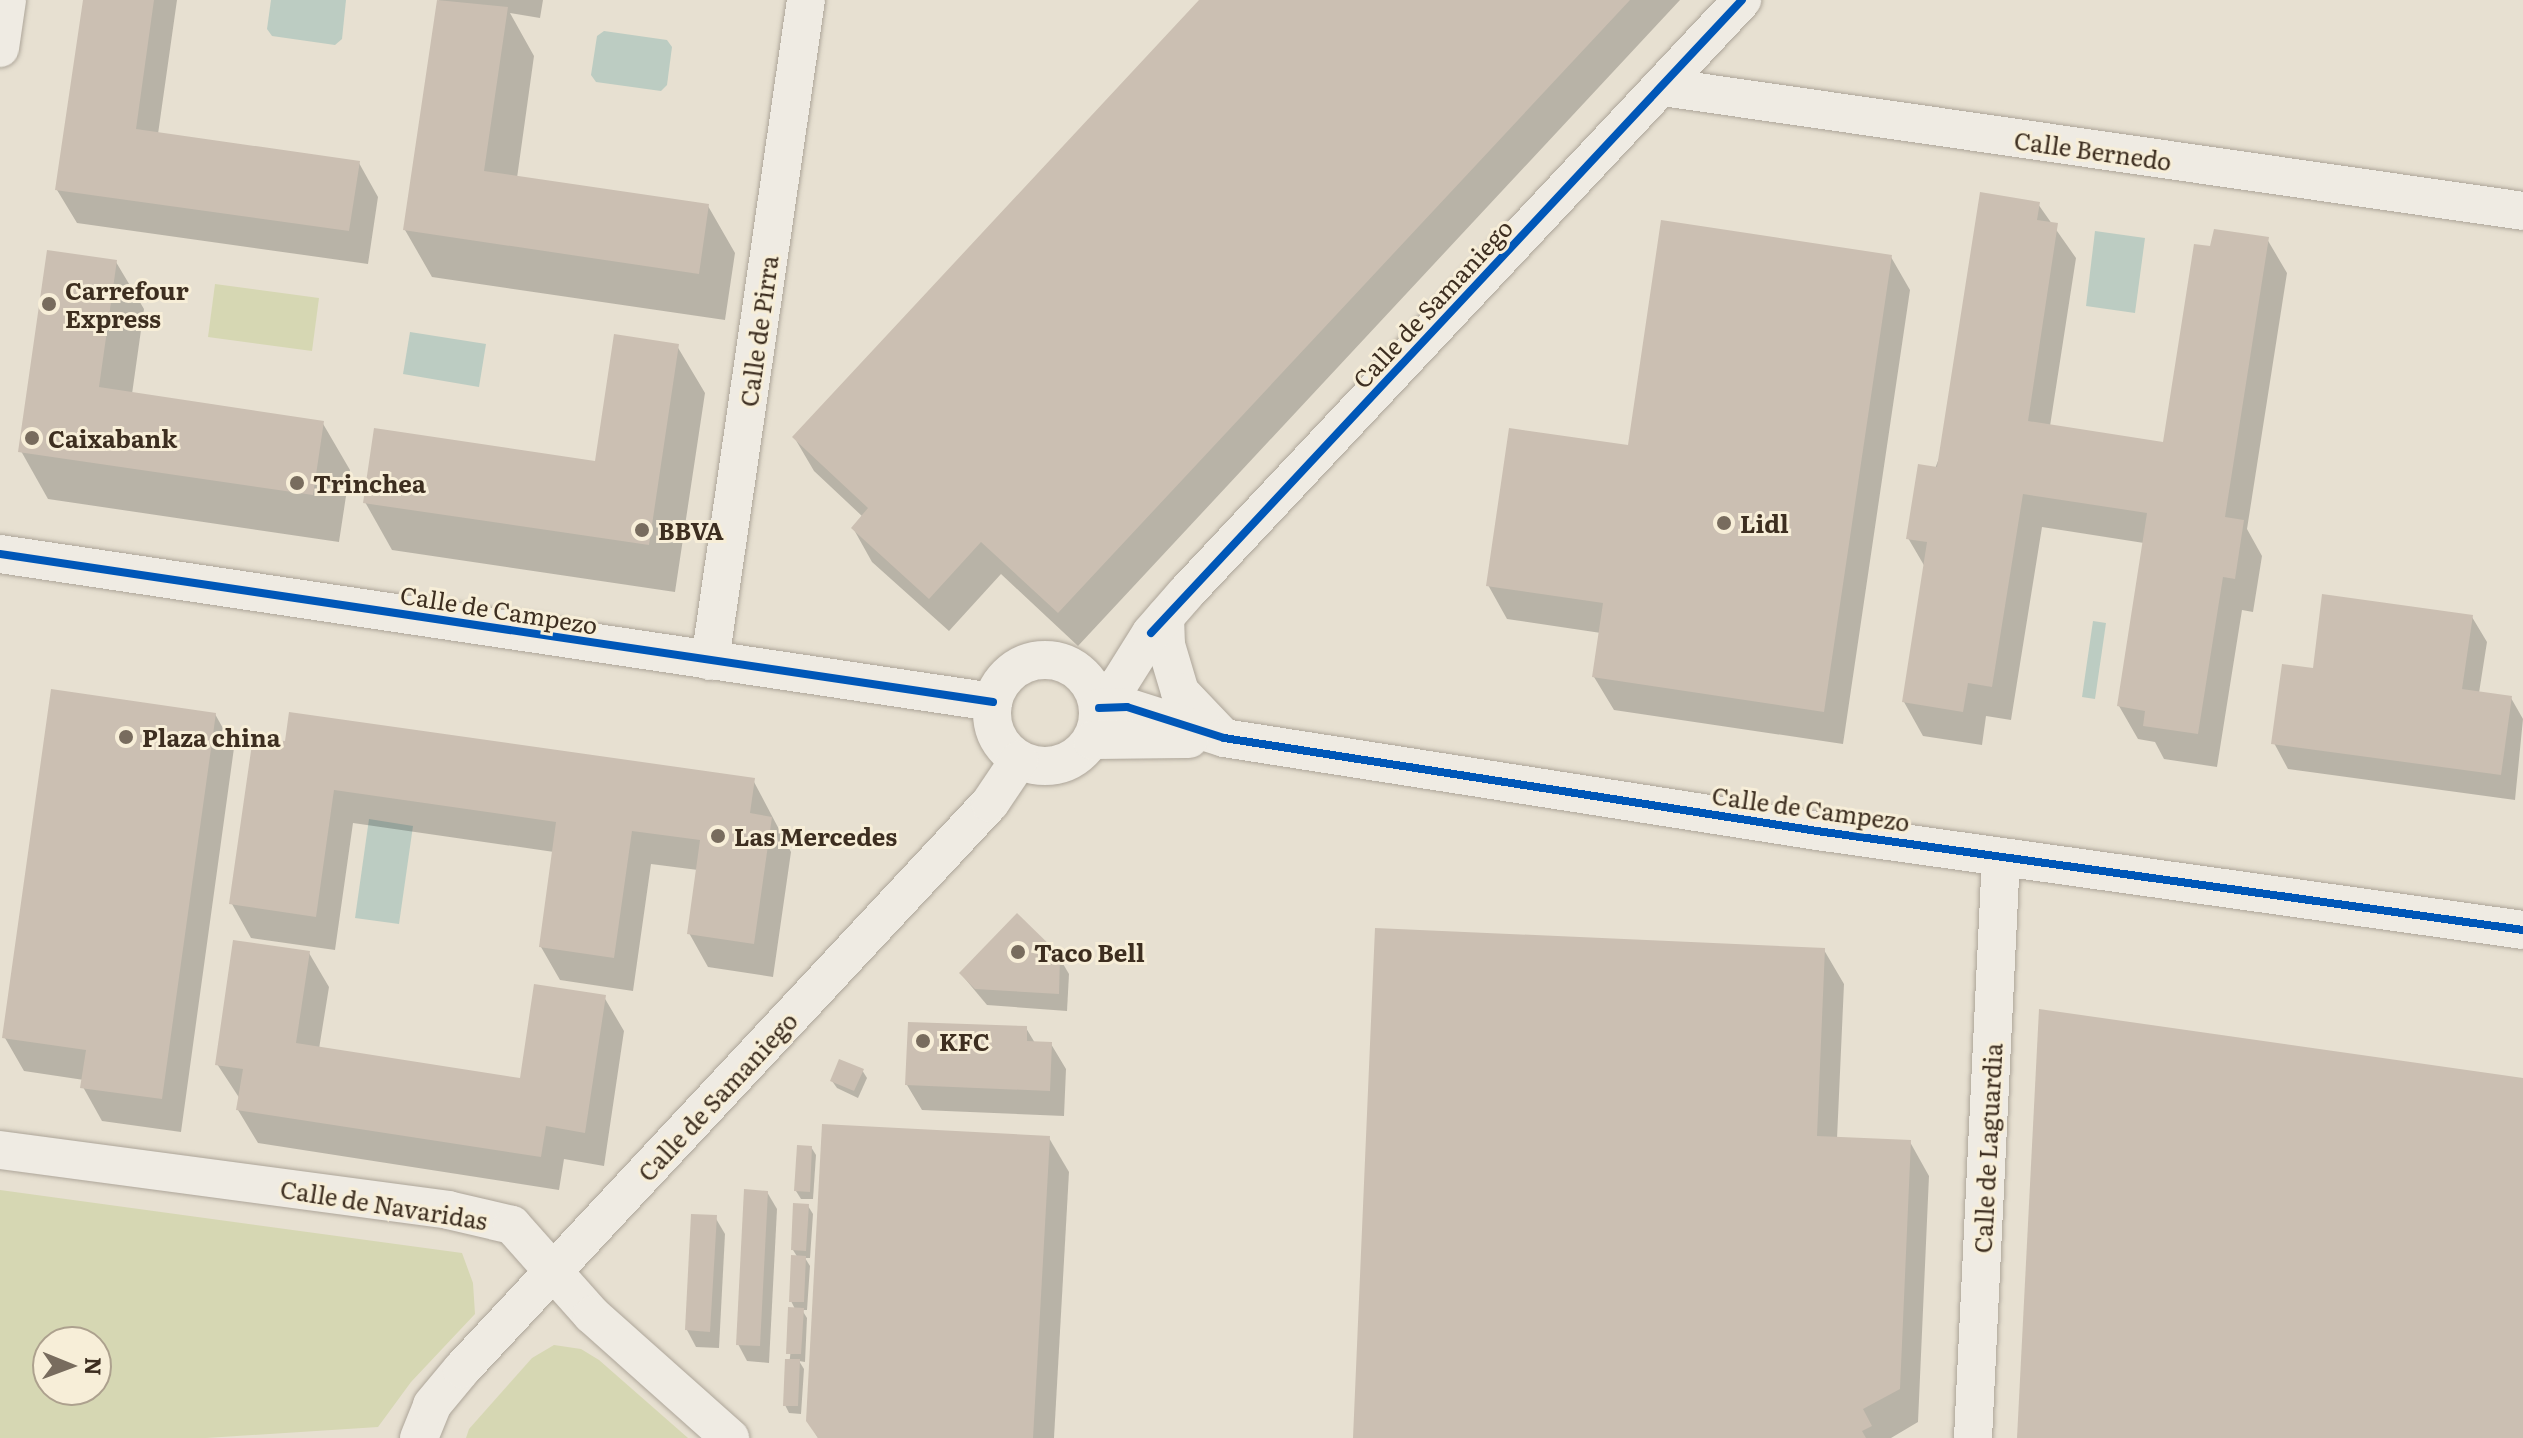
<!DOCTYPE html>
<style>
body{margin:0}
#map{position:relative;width:2523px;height:1438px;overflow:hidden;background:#e7e0d1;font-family:Literata,serif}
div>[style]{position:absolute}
.green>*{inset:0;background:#d6d7b3}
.water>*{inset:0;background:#bcccc2}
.shadow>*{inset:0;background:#0003}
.building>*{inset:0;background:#cbbfb2}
.roads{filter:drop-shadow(0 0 2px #ada599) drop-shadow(0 0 2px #ada599)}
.street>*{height:38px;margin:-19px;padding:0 19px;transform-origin:19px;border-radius:19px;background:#efebe3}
.street>.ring{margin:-19px;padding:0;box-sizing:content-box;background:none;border:38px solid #efebe3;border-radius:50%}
.cycleway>*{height:8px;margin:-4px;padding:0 4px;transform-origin:4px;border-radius:4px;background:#0057b8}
.dots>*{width:22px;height:22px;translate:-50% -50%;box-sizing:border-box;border:4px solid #f7eed8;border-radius:50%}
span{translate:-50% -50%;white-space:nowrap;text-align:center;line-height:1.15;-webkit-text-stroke:6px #f7eed8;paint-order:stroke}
.street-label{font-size:24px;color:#3d2e20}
.poi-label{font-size:24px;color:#3d2e20;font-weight:700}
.left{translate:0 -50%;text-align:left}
.north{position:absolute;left:32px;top:1326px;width:80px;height:80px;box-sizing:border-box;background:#f7eed8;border:2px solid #ada18e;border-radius:50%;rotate:91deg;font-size:22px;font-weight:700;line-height:32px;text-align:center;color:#3d2e20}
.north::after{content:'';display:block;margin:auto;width:28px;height:36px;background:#786c5e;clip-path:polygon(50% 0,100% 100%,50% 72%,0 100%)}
</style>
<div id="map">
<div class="green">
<i style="clip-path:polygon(215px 284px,319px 298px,312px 351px,208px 337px)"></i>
<i style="clip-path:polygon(evenodd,0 1190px,462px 1253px,473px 1283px,475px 1314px,411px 1382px,378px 1427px,206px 1438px,0 1438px,0 1190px,48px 1342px,96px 1342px,96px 1390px,48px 1390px,48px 1342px)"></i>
<i style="clip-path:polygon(554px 1345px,581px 1349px,599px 1360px,688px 1438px,466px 1438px,469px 1429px,532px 1358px)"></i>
</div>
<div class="water">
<i style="clip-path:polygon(271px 0,346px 0,342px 39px,335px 45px,272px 36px,267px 29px)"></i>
<i style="clip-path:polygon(604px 31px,667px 40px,672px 47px,667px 85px,661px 91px,596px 82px,591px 75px,597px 36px)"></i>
<i style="clip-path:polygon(2095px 231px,2145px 238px,2135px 313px,2086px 306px)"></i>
<i style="clip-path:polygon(410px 332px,486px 344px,479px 387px,403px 374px)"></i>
<i style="clip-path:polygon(2093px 621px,2106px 623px,2095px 699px,2082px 697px)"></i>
<i style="clip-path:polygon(369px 819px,413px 826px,399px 924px,355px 918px)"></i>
</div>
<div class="shadow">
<i style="clip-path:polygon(84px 0,177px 0,158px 134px,359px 163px,378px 197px,368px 264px,77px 223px,57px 190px)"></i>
<i style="clip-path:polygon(439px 0,543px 0,540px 18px,510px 13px,534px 56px,517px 178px,708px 206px,735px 253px,725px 320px,432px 277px,405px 230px)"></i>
<i style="clip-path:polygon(1202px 0,1680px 0,1078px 646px,1001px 574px,949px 631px,872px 562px,853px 528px,863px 517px,814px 471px,794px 437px)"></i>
<i style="clip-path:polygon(2038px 204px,2076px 258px,2050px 426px,2165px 444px,2212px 248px,2267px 239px,2287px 273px,2247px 529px,2262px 556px,2253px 612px,2242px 610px,2217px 767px,2164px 759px,2155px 742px,2138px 739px,2119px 706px,2144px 543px,2042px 527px,2011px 720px,1986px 716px,1982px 745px,1923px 736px,1904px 702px,1925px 567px,1908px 538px)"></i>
<i style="clip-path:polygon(1891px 257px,1910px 290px,1843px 744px,1614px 710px,1594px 677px,1601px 633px,1507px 619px,1488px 585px,1630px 448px)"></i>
<i style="clip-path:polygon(116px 262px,144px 309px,132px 394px,322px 422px,350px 470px,339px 542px,48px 499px,21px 451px)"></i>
<i style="clip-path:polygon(677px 346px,705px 393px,675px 592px,392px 550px,365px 502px,597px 463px)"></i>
<i style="clip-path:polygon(2472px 617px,2487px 642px,2479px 693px,2511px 698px,2523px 719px,2515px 800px,2288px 769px,2274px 743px,2314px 670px)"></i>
<i style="clip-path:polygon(215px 714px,234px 748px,181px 1132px,102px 1121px,83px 1087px,84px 1080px,24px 1071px,5px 1038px)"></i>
<i style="clip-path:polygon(255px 739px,753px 780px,791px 852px,773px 977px,708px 967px,689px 933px,698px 870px,651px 864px,633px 991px,560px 980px,541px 947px,554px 852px,353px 823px,335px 950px,251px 938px,232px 904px)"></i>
<i style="clip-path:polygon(1824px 950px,1844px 984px,1837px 1139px,1910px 1142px,1929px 1176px,1918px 1422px,1891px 1438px,1355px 1438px)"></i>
<i style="clip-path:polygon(309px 953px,329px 987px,319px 1049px,522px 1080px,604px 997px,624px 1031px,604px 1166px,564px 1159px,559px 1190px,258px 1143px,238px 1110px,240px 1099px,217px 1064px)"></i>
<i style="clip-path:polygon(1059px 957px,1069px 974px,1067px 1011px,987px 1005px,961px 974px)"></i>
<i style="clip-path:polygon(1026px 1028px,1035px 1043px,1051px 1044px,1066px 1069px,1064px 1116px,922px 1110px,907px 1085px)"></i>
<i style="clip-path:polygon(862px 1070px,867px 1078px,858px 1098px,837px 1088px,832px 1081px)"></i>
<i style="clip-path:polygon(1049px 1138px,1069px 1172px,1054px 1438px,818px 1438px,808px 1421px)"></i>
<i style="clip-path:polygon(811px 1147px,816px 1155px,813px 1199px,801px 1199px,796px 1191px)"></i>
<i style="clip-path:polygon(767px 1192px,777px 1209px,769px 1363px,747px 1361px,738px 1344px)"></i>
<i style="clip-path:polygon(808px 1206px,813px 1214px,810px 1258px,805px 1258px,810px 1266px,807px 1310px,802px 1310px,807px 1318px,805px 1362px,799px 1361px,804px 1369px,801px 1414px,789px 1413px,785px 1405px,795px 1309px,791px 1301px,798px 1258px,793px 1250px)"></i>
<i style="clip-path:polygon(715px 1217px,725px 1234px,719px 1348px,696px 1347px,687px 1330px)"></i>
</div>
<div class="building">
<i style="clip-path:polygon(83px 0,154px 0,136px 129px,360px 161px,349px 231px,55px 190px)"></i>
<i style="clip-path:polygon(437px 0,508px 7px,484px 171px,709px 204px,699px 274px,403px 230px)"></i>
<i style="clip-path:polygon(1199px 0,1630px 0,1058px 613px,981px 542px,929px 599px,851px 528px,868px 508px,792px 437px)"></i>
<i style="clip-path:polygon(1980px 192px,2040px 202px,2037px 220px,2058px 223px,2028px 421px,2163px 442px,2194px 244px,2210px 246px,2214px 229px,2269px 237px,2225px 517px,2244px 520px,2235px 579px,2223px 577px,2198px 734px,2143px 726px,2145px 711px,2117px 706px,2147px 513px,2023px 494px,1992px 687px,1968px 683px,1963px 712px,1902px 702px,1927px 542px,1906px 539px,1918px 464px,1937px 467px)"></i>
<i style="clip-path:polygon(1661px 220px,1892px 255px,1824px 712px,1592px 677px,1603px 603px,1486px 586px,1509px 428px,1628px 445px)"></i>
<i style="clip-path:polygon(47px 250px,117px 260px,99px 387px,324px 421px,313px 495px,18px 452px)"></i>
<i style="clip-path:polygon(614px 334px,679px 344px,649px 545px,363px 503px,374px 428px,595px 461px)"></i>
<i style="clip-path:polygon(2322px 594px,2473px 615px,2462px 689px,2512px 696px,2501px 775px,2271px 744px,2282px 664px,2313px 668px)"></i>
<i style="clip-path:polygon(51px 689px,216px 713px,162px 1099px,80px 1088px,86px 1050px,2px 1038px)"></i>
<i style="clip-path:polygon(289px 712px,755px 778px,750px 813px,772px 817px,754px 944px,687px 934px,700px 840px,632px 831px,614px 958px,539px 947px,556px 822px,334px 790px,316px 917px,229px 904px,253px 737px,285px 741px)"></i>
<i style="clip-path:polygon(1017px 913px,1060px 955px,1059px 994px,975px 989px,959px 973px)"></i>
<i style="clip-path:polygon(1375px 928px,1825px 948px,1817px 1136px,1911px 1140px,1900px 1389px,1863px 1409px,1872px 1426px,1862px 1431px,1866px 1438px,1353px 1438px)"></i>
<i style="clip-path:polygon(233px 940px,310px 951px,296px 1043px,520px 1078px,534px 984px,606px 995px,585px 1133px,546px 1126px,541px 1157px,236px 1110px,243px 1069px,215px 1065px)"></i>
<i style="clip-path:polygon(2039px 1009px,2523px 1078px,2523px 1438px,2017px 1438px)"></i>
<i style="clip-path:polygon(908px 1022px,1027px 1026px,1027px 1041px,1052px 1042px,1050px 1091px,905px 1085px)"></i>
<i style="clip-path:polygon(839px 1059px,864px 1069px,854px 1091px,830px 1081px)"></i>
<i style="clip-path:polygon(822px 1124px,1050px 1136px,1033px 1438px,818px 1438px,806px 1421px)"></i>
<i style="clip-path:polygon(797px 1145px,812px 1146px,810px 1192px,794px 1191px)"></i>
<i style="clip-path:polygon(744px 1189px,768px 1191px,760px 1346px,736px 1345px)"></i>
<i style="clip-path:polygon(793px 1203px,809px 1204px,806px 1251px,791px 1250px)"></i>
<i style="clip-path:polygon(691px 1214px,717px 1215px,710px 1332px,685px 1330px)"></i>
<i style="clip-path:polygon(791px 1255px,806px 1256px,804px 1302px,789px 1302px)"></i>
<i style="clip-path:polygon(788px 1307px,804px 1308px,801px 1354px,786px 1354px)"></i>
<i style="clip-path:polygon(785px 1359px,800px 1359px,798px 1406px,783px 1406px)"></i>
</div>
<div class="roads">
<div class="street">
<i style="left:0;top:48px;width:49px;rotate:-81.7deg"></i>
<i style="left:1663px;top:87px;width:869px;rotate:8.2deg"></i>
<i style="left:0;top:554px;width:1004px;rotate:8.48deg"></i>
<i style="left:1165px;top:617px;width:28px;rotate:88deg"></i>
<i style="left:1166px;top:645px;width:49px;rotate:73.4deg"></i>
<i style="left:1180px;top:692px;width:61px;rotate:46.3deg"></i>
<i class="ring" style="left:992px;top:660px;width:68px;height:68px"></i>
<i style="left:710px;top:661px;width:668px;rotate:-81.74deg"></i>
<i style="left:1098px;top:704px;width:29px;rotate:-44deg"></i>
<i style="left:1119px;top:684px;width:60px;rotate:-57.9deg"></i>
<i style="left:1151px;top:633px;width:53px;rotate:-48.8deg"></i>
<i style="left:1186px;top:593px;width:813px;rotate:-46.84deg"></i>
<i style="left:1099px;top:708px;width:28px;rotate:-2deg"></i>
<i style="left:1127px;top:707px;width:102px;rotate:17.7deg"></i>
<i style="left:1224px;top:738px;width:600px;rotate:8.91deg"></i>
<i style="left:1817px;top:831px;width:713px;rotate:7.98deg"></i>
<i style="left:1092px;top:740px;width:97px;rotate:-0.6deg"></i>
<i style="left:0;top:1150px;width:452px;rotate:7.6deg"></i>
<i style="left:448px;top:1210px;width:66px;rotate:13.2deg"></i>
<i style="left:512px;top:1225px;width:120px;rotate:48.4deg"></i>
<i style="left:592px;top:1315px;width:185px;rotate:41.7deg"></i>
<i style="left:419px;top:1438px;width:35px;rotate:-68deg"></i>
<i style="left:432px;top:1405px;width:47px;rotate:-50.2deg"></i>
<i style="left:462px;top:1369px;width:774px;rotate:-46.99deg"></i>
<i style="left:990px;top:803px;width:52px;rotate:-56deg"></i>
<i style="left:1973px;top:1438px;width:581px;rotate:-87.24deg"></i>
</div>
</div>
<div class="cycleway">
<i style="left:0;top:554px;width:1004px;rotate:8.48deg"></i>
<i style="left:1151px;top:633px;width:866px;rotate:-46.97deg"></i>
<i style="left:1099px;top:708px;width:28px;rotate:-2deg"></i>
<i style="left:1127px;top:707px;width:102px;rotate:17.7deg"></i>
<i style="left:1224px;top:738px;width:600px;rotate:8.91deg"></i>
<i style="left:1817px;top:831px;width:713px;rotate:7.98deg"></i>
</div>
<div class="dots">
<i style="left:49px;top:304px;background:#786c5e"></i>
<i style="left:32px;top:438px;background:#786c5e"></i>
<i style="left:297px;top:483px;background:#786c5e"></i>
<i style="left:1724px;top:523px;background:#786c5e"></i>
<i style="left:642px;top:530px;background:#786c5e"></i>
<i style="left:126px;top:737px;background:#786c5e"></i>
<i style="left:718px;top:836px;background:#786c5e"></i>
<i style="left:1018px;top:952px;background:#786c5e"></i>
<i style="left:923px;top:1041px;background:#786c5e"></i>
</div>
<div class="street-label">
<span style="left:2093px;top:150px;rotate:8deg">Calle Bernedo</span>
<span style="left:1432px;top:303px;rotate:-47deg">Calle de Samaniego</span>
<span style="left:758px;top:331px;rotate:-82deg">Calle de Pirra</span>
<span style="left:499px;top:609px;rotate:9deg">Calle de Campezo</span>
<span style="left:1811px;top:808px;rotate:8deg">Calle de Campezo</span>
<span style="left:717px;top:1096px;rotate:-47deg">Calle de Samaniego</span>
<span style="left:1987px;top:1148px;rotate:-87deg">Calle de Laguardia</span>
<span style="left:384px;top:1204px;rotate:9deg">Calle de Navaridas</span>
</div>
<div class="poi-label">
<span class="left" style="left:65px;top:304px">Carrefour<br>Express</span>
<span class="left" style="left:48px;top:438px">Caixabank</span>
<span class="left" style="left:313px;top:483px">Trinchea</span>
<span class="left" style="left:1740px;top:523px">Lidl</span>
<span class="left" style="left:658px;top:530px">BBVA</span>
<span class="left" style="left:142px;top:737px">Plaza china</span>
<span class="left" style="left:734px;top:836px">Las Mercedes</span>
<span class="left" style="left:1034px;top:952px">Taco Bell</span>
<span class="left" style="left:939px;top:1041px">KFC</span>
</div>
<div class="north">N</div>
</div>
